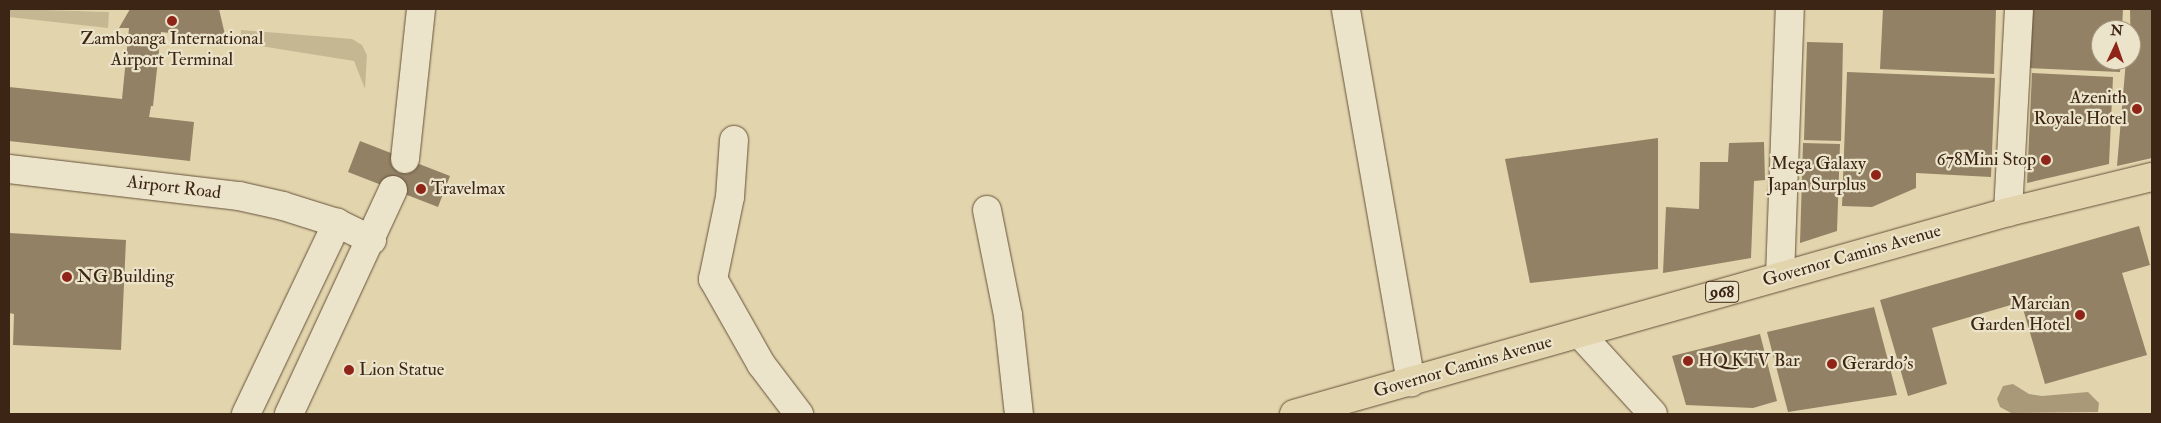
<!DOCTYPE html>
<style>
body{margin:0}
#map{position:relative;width:2161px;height:423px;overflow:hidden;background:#e2d5ad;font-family:"IM FELL Double Pica",serif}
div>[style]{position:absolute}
.green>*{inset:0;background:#c6b793}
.water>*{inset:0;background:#aa9979}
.building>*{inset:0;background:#928164}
.roads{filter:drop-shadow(0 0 1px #66513a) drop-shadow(0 0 1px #66513a)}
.minor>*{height:28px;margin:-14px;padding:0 14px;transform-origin:14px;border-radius:14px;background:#ece4ca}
.major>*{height:28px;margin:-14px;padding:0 14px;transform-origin:14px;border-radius:14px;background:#e2d5ad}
.dots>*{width:14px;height:14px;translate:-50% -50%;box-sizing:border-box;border:2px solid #ece4ca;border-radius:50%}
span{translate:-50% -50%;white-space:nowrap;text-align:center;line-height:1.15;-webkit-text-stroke:4.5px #ece4ca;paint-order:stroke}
.shield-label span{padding:1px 4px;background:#ece4ca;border:1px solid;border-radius:4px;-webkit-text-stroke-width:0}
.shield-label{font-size:16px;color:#3c2514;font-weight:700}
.poi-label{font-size:18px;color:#3c2514}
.right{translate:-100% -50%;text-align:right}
.left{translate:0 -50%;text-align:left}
.street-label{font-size:18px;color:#3c2514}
.frame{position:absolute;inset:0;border:10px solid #3c2514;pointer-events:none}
.north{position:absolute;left:2091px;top:20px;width:50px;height:50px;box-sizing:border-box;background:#ece4ca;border:1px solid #a69881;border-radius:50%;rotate:3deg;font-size:14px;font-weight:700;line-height:20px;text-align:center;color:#3c2514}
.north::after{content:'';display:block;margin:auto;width:18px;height:22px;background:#8f2418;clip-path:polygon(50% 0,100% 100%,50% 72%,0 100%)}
</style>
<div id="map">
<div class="green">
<i style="clip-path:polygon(9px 9px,109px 12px,108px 28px,9px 17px)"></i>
<i style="clip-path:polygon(241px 30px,352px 39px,362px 45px,367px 55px,365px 89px,354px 61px,241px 43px)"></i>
</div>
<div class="water">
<i style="clip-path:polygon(2013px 384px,2029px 394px,2042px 396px,2088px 392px,2099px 403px,2098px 412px,2011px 413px,2000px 407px,1997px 399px,2003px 386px)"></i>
</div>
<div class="building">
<i style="clip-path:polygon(130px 9px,219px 9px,226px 39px,161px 32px,153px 106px,151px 106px,149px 117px,194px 122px,190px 161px,9px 141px,9px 87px,122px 99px,129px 28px,119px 28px)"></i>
<i style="clip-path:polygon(1883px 9px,1996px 9px,1994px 74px,1880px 69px)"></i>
<i style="clip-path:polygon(2028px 9px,2123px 9px,2122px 30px,2101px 30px,2101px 60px,2121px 60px,2120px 72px,2026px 68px)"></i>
<i style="clip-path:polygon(2130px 9px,2152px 9px,2152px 158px,2117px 166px,2126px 60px,2131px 60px)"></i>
<i style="clip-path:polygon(1807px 42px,1843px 43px,1841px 141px,1804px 140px)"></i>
<i style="clip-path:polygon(1847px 72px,1995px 78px,1991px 177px,1916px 173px,1916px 188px,1872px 207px,1842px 206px)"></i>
<i style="clip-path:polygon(2032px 73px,2113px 77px,2109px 164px,2027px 183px)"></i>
<i style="clip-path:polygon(1658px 138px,1658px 269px,1530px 283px,1505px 159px)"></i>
<i style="clip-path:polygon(360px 141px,450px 176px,438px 207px,348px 172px)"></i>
<i style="clip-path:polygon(1764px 142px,1765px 180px,1754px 181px,1751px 258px,1663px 273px,1666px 207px,1699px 209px,1700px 162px,1728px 162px,1729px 143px)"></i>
<i style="clip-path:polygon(1803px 143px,1840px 144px,1837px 231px,1800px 243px)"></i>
<i style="clip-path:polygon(2139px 226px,2150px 265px,2122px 273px,2147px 355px,2045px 384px,2021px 302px,1932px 328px,1947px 384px,1908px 396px,1880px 300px)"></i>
<i style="clip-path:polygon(9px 233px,126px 240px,121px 350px,13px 345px,14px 314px,9px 313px)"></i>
<i style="clip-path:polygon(1874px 307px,1897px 395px,1788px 412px,1767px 332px)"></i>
<i style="clip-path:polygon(1760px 334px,1777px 401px,1753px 408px,1686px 405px,1672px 356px)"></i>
</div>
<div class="roads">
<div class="minor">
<i style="left:1346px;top:10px;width:378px;rotate:80.1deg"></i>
<i style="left:734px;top:140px;width:57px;rotate:94deg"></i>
<i style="left:730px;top:197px;width:84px;rotate:101.7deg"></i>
<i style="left:713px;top:279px;width:98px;rotate:60.5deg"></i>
<i style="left:761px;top:364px;width:63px;rotate:52.8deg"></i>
<i style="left:405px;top:159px;width:151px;rotate:-83.9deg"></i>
<i style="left:9px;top:169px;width:232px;rotate:6.7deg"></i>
<i style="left:239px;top:196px;width:45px;rotate:12.8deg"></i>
<i style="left:283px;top:206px;width:57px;rotate:17.5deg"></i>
<i style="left:337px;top:223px;width:39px;rotate:26deg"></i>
<i style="left:987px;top:210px;width:107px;rotate:78.7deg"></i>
<i style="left:1008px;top:315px;width:100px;rotate:83.7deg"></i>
<i style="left:2008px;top:212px;width:203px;rotate:-86.9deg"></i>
<i style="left:1780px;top:276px;width:267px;rotate:-87.9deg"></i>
<i style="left:1580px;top:334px;width:108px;rotate:47.6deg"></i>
<i style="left:246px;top:414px;width:212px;rotate:-64.5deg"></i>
<i style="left:289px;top:414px;width:247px;rotate:-65.1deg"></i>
</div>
<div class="major">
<i style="left:1294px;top:414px;width:742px;rotate:-15.8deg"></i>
<i style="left:2008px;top:212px;width:148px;rotate:-13.7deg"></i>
</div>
</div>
<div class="dots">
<i style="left:172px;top:21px;background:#8f2418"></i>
<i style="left:2137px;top:109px;background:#8f2418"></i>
<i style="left:2046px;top:160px;background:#8f2418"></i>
<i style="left:1876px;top:175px;background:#8f2418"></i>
<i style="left:421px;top:189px;background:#8f2418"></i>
<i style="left:67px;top:277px;background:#8f2418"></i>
<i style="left:2080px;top:315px;background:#8f2418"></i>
<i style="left:1688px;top:361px;background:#8f2418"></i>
<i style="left:1832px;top:364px;background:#8f2418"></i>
<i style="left:349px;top:370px;background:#8f2418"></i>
</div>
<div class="shield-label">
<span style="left:1722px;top:292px">968</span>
</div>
<div class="poi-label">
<span style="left:172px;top:50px">Zamboanga International<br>Airport Terminal</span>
<span class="right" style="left:2127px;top:109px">Azenith<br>Royale Hotel</span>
<span class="right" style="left:2036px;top:160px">678Mini Stop</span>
<span class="right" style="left:1866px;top:175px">Mega Galaxy<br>Japan Surplus</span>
<span class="left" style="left:431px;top:189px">Travelmax</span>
<span class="left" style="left:77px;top:277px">NG Building</span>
<span class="right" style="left:2070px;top:315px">Marcian<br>Garden Hotel</span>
<span class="left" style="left:1698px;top:361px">HQ KTV Bar</span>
<span class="left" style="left:1842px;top:364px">Gerardo's</span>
<span class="left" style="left:359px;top:370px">Lion Statue</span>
</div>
<div class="street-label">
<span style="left:174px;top:188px;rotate:7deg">Airport Road</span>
<span style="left:1852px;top:256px;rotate:-16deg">Governor Camins Avenue</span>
<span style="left:1463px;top:367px;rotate:-16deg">Governor Camins Avenue</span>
</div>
<div class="frame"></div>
<div class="north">N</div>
</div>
